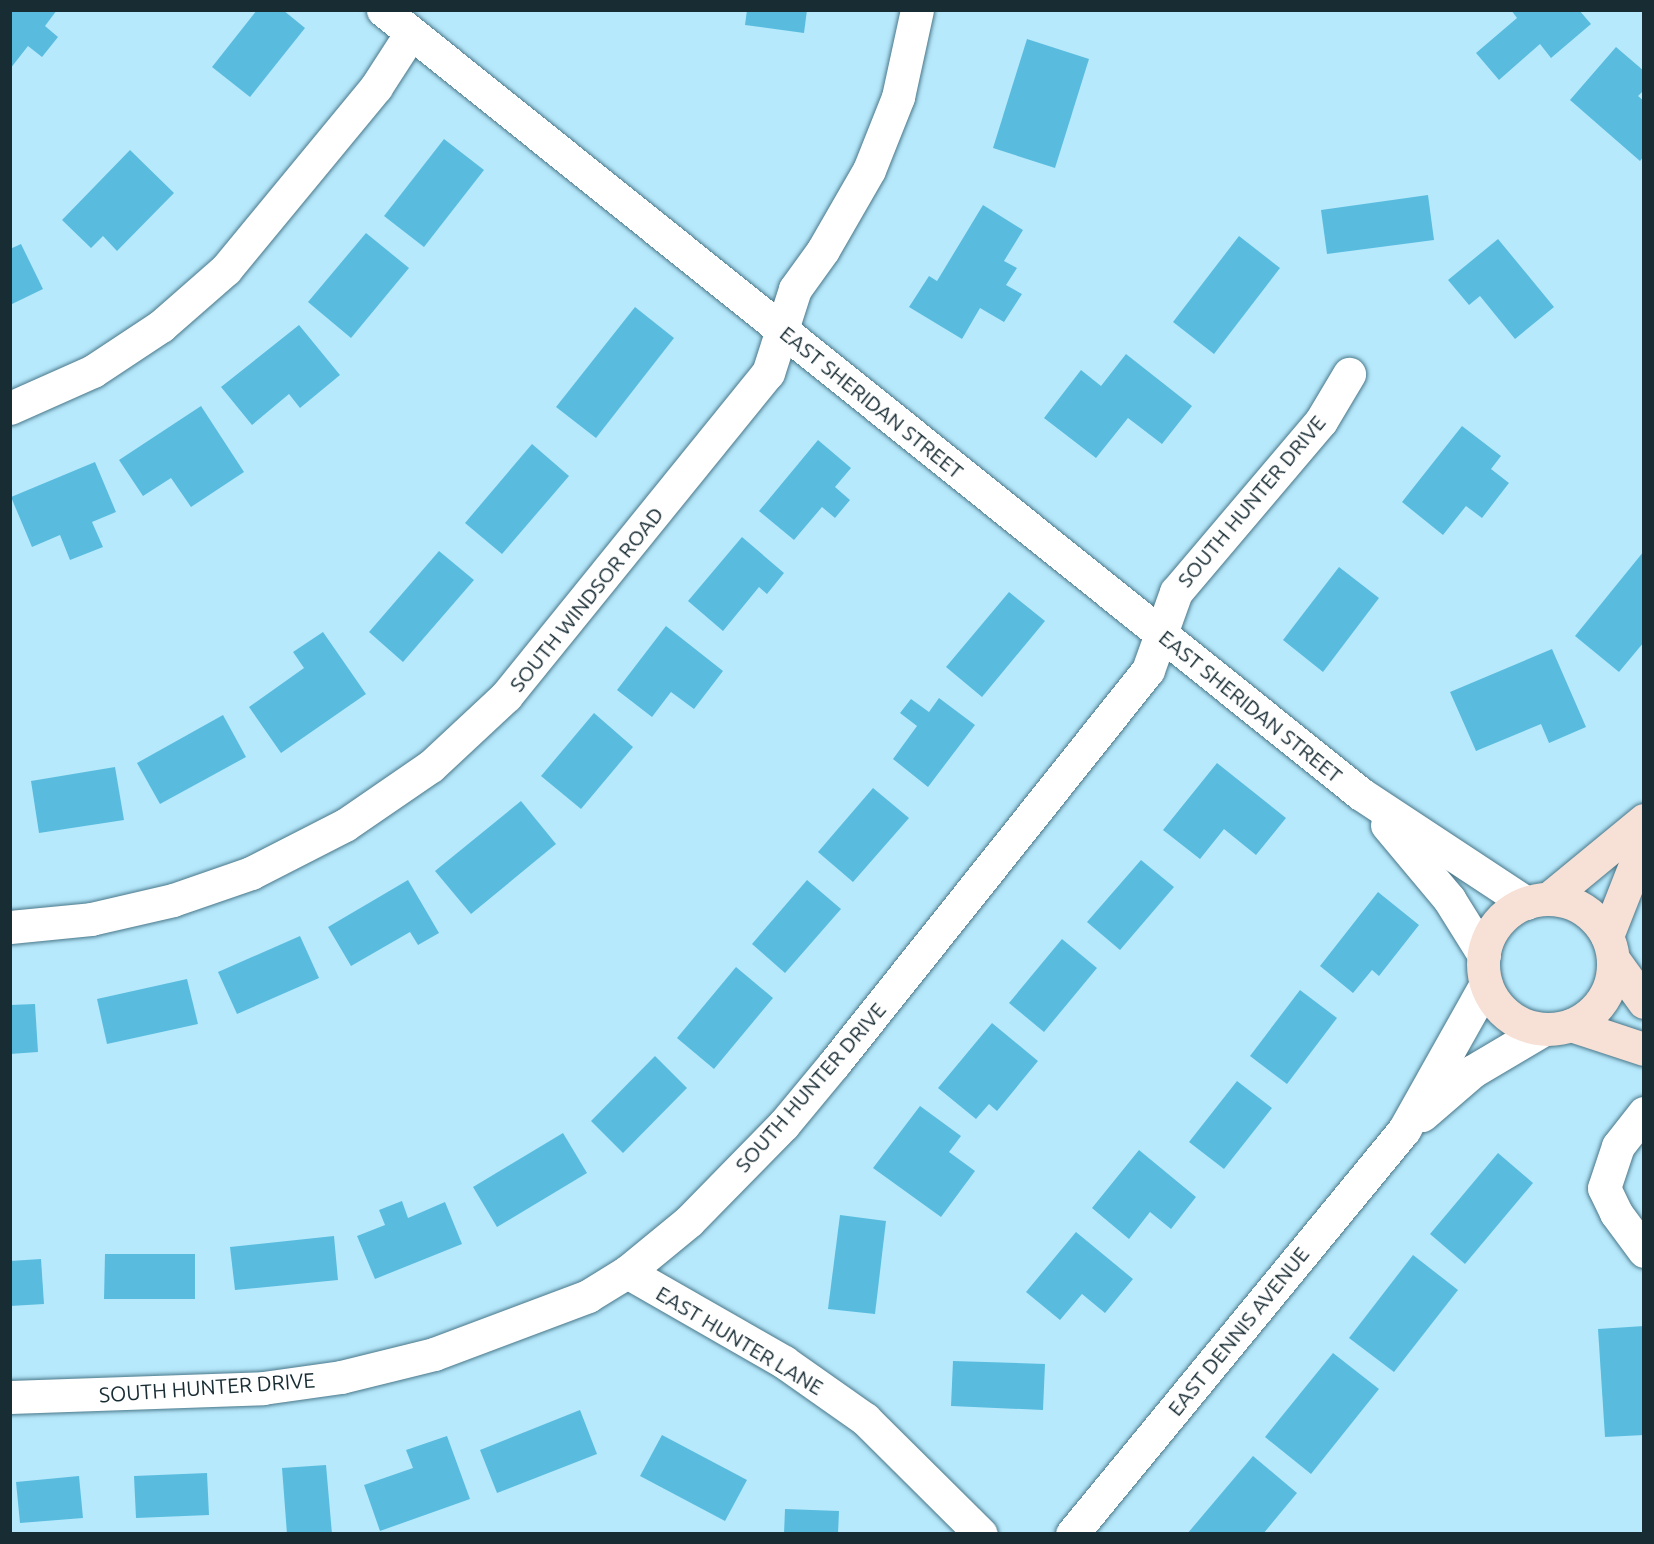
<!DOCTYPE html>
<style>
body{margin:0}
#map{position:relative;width:1654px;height:1544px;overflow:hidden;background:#b7e9fc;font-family:Ubuntu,sans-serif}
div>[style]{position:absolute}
.building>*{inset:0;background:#59bcdf}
.roads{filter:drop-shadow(0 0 2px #497789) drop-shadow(0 0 2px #497789)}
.minor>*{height:33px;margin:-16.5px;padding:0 16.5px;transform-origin:16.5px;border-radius:16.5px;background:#fff}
.tertiary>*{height:33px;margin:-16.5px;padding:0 16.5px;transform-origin:16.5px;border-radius:16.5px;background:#fff}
.secondary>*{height:33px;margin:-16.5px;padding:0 16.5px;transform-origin:16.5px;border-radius:16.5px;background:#f7e0d6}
.secondary>.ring{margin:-16.5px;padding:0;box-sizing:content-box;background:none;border:33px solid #f7e0d6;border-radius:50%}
span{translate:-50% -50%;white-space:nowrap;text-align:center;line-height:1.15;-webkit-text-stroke:4.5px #fff;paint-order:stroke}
.street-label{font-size:21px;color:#182c34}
.frame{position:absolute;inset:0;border:12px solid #182c34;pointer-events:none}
</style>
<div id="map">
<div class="building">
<i style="clip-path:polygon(10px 10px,57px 10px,45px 26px,58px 37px,42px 57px,28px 46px,10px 69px)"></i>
<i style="clip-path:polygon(257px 10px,283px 10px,305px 28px,250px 97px,212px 67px)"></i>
<i style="clip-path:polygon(747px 10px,807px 10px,804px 33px,745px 25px)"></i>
<i style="clip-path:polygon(1511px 10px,1579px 10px,1591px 24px,1551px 58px,1540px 44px,1499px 80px,1476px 53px,1517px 18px)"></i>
<i style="clip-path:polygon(1027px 39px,1089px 59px,1055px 168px,993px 148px)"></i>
<i style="clip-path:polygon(1616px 47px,1644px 71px,1644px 90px,1638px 96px,1644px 101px,1644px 156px,1640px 161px,1570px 100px)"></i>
<i style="clip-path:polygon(444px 139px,484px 170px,424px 247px,384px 216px)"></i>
<i style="clip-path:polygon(130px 150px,174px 193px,117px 251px,103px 236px,91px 248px,62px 220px)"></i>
<i style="clip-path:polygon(1428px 195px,1434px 240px,1327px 254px,1321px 210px)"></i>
<i style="clip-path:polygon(983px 205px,1023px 230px,1004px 261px,1017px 268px,1006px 285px,1022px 294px,1004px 322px,980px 308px,962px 339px,909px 307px,929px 276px,937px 281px)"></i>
<i style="clip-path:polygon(366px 233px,409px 268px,351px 338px,308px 302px)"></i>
<i style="clip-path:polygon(1239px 236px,1280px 268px,1214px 354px,1173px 322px)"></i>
<i style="clip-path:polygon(1498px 239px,1554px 307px,1515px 339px,1480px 296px,1469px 305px,1448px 280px)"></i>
<i style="clip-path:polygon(21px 244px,43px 289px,10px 305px,10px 249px)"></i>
<i style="clip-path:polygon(635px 307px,674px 338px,596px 438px,556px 407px)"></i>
<i style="clip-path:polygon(299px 325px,340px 375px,300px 408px,289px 394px,252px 425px,221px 387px)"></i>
<i style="clip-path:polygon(1126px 354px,1192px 406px,1162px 444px,1128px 418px,1096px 458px,1044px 418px,1081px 370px,1101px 386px)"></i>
<i style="clip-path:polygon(201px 406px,244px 472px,191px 507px,171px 478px,143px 496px,119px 460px)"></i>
<i style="clip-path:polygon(1462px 426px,1501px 456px,1491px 469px,1509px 483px,1482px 518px,1466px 506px,1443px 535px,1402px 502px)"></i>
<i style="clip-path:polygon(818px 440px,851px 468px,835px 487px,850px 500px,835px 518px,822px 507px,794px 540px,759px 511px)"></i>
<i style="clip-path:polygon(532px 444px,569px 476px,502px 554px,465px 523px)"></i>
<i style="clip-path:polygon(95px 462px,116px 512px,92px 522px,103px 547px,70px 560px,60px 535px,32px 547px,11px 497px)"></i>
<i style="clip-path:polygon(742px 537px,784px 573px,767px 594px,759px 587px,723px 631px,688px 601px)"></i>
<i style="clip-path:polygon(439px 551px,474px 580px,403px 662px,369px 632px)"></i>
<i style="clip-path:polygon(1644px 551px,1644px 642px,1619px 672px,1575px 636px)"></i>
<i style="clip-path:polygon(1339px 567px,1379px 598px,1323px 672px,1283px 640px)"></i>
<i style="clip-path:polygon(1009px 592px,1045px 621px,982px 697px,946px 667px)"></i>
<i style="clip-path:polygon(666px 626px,723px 671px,694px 709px,671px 692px,652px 717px,617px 690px)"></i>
<i style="clip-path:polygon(323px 632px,366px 694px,281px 753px,249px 707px,304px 668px,293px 652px)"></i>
<i style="clip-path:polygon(1552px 649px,1586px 727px,1549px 743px,1541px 724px,1476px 751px,1450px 692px)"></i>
<i style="clip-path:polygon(939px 698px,975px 725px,928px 787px,893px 759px,917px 726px,900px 713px,911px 699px,929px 712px)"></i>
<i style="clip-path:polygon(594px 713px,633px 747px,581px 809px,541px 776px)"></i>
<i style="clip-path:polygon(223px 715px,246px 757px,160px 804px,137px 763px)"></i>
<i style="clip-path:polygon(1217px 763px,1286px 818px,1256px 855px,1224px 829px,1200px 859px,1163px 830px)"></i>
<i style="clip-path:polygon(115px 767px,124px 820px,39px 833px,31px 781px)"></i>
<i style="clip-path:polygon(873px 788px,909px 818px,853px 882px,818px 852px)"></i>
<i style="clip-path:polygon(521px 801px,556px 844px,471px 914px,435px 871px)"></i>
<i style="clip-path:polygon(1141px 860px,1174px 887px,1120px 950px,1087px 922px)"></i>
<i style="clip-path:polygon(408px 880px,439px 933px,418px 945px,410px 932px,351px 966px,328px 927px)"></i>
<i style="clip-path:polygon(807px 880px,841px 909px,785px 973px,752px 944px)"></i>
<i style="clip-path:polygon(1378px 892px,1419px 925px,1379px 976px,1372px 970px,1353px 993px,1320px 966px)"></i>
<i style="clip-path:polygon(300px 936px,319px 978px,237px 1014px,218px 972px)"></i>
<i style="clip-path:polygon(1062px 939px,1097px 968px,1044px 1032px,1009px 1003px)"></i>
<i style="clip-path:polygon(736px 967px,773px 998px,714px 1069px,677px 1038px)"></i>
<i style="clip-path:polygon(187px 979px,198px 1024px,107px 1044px,97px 999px)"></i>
<i style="clip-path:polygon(1300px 990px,1337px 1018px,1287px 1084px,1250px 1056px)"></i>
<i style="clip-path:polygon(35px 1004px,38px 1052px,10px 1054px,10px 1005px)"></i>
<i style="clip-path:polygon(992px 1023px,1038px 1061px,997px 1111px,989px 1104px,976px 1119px,938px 1088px)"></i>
<i style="clip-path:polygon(655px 1056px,687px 1088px,623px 1153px,591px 1121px)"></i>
<i style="clip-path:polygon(1237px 1081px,1272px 1108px,1224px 1169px,1189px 1142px)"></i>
<i style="clip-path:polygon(920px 1106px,961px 1136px,949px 1152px,975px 1171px,941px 1217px,873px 1168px)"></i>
<i style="clip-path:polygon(563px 1133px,587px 1173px,497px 1227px,473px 1187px)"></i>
<i style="clip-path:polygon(1139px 1150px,1196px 1197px,1171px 1229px,1150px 1212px,1129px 1239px,1092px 1208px)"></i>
<i style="clip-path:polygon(1498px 1153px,1533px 1183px,1465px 1264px,1430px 1234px)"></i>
<i style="clip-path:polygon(402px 1201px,408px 1218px,445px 1202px,462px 1244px,375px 1279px,357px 1236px,385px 1225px,379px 1210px)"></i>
<i style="clip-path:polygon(840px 1215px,886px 1221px,875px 1314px,828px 1309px)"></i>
<i style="clip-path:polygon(1076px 1232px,1133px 1279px,1105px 1313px,1082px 1294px,1060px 1320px,1026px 1292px)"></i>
<i style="clip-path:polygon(334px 1236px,338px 1280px,235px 1290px,230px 1247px)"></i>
<i style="clip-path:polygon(105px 1254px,195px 1254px,195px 1299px,104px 1299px)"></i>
<i style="clip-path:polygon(1413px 1255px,1458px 1290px,1394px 1372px,1349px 1338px)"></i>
<i style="clip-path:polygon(41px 1259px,44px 1304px,10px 1306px,10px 1261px)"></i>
<i style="clip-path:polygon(1644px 1326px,1644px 1435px,1605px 1437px,1598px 1329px)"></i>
<i style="clip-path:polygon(1333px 1353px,1379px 1389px,1311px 1474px,1265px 1437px)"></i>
<i style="clip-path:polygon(953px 1361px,1045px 1364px,1043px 1410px,951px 1406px)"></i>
<i style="clip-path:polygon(580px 1410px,597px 1454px,497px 1493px,480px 1450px)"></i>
<i style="clip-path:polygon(662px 1435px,747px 1480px,725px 1521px,640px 1476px)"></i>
<i style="clip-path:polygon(447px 1436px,470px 1499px,380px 1531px,364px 1485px,413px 1468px,406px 1450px)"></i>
<i style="clip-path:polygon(1253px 1456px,1297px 1493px,1263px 1534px,1187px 1534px)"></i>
<i style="clip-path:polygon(326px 1465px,332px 1534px,287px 1534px,282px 1468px)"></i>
<i style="clip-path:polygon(207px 1473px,209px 1515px,136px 1518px,134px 1476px)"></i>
<i style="clip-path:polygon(79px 1476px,83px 1518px,20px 1523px,16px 1482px)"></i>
<i style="clip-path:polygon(785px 1509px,839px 1511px,838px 1534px,784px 1534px)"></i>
</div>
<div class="roads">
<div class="minor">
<i style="left:383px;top:10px;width:1253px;rotate:38.72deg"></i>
<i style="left:1361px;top:794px;width:198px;rotate:33.4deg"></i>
<i style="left:10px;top:408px;width:91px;rotate:-24deg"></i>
<i style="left:93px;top:371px;width:82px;rotate:-33.5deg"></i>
<i style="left:161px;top:326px;width:86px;rotate:-41.2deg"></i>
<i style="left:226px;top:269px;width:236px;rotate:-50.5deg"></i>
<i style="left:376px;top:87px;width:64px;rotate:-57.1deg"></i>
<i style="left:1387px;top:825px;width:97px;rotate:50deg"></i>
<i style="left:1449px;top:899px;width:66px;rotate:58deg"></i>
<i style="left:10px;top:927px;width:81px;rotate:-5.6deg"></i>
<i style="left:91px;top:919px;width:84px;rotate:-13deg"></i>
<i style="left:173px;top:900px;width:83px;rotate:-19.1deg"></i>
<i style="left:251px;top:873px;width:106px;rotate:-27.1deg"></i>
<i style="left:345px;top:825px;width:104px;rotate:-34.5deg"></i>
<i style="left:431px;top:766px;width:103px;rotate:-43deg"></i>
<i style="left:506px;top:696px;width:416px;rotate:-51deg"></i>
<i style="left:768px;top:373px;width:88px;rotate:-72.2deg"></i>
<i style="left:795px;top:289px;width:48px;rotate:-54.3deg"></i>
<i style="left:823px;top:250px;width:92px;rotate:-60.1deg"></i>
<i style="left:869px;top:170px;width:79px;rotate:-68.3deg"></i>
<i style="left:898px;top:97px;width:89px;rotate:-77.7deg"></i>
<i style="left:1644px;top:1113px;width:42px;rotate:128.2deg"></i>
<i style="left:1618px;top:1146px;width:44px;rotate:108.4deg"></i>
<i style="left:1604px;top:1188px;width:28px;rotate:64deg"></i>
<i style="left:1616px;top:1213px;width:47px;rotate:53.6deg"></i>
<i style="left:627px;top:1272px;width:181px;rotate:29.8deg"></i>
<i style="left:784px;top:1362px;width:99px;rotate:35.1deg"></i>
<i style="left:865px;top:1419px;width:163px;rotate:44.8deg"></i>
<i style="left:10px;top:1397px;width:253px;rotate:-2deg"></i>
<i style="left:263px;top:1388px;width:79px;rotate:-8deg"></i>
<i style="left:341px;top:1377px;width:96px;rotate:-13.9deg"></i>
<i style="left:434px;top:1354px;width:165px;rotate:-20.6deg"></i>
<i style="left:588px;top:1296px;width:46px;rotate:-31.6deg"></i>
<i style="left:627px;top:1272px;width:80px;rotate:-39.4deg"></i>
<i style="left:689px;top:1221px;width:136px;rotate:-45.6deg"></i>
<i style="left:784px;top:1124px;width:77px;rotate:-50.3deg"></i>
<i style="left:833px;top:1065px;width:505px;rotate:-51.43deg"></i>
<i style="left:1148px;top:670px;width:83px;rotate:-70.3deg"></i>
<i style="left:1176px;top:592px;width:224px;rotate:-49.7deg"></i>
<i style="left:1321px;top:421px;width:55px;rotate:-59.2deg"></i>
</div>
<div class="tertiary">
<i style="left:1422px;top:1115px;width:67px;rotate:-40.8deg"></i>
<i style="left:1473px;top:1071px;width:82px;rotate:-30.6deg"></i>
<i style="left:1072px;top:1534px;width:523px;rotate:-50.59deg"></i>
<i style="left:1404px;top:1130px;width:167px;rotate:-60.7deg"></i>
</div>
<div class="secondary">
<i style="left:1548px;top:899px;width:124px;rotate:-39.5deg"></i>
<i class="ring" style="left:1483px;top:899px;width:97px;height:97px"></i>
<i style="left:1607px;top:936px;width:101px;rotate:-68.5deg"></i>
<i style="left:1613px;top:959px;width:53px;rotate:54.2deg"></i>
<i style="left:1571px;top:1025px;width:77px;rotate:18.2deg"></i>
</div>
</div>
<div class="street-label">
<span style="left:872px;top:402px;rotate:39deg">EAST SHERIDAN STREET</span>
<span style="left:1251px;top:501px;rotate:-50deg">SOUTH HUNTER DRIVE</span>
<span style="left:586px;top:599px;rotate:-51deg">SOUTH WINDSOR ROAD</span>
<span style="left:1251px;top:706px;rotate:39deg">EAST SHERIDAN STREET</span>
<span style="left:810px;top:1087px;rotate:-49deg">SOUTH HUNTER DRIVE</span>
<span style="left:1238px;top:1331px;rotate:-51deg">EAST DENNIS AVENUE</span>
<span style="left:740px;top:1340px;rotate:31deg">EAST HUNTER LANE</span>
<span style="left:207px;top:1387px;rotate:-4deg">SOUTH HUNTER DRIVE</span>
</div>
<div class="frame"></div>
</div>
